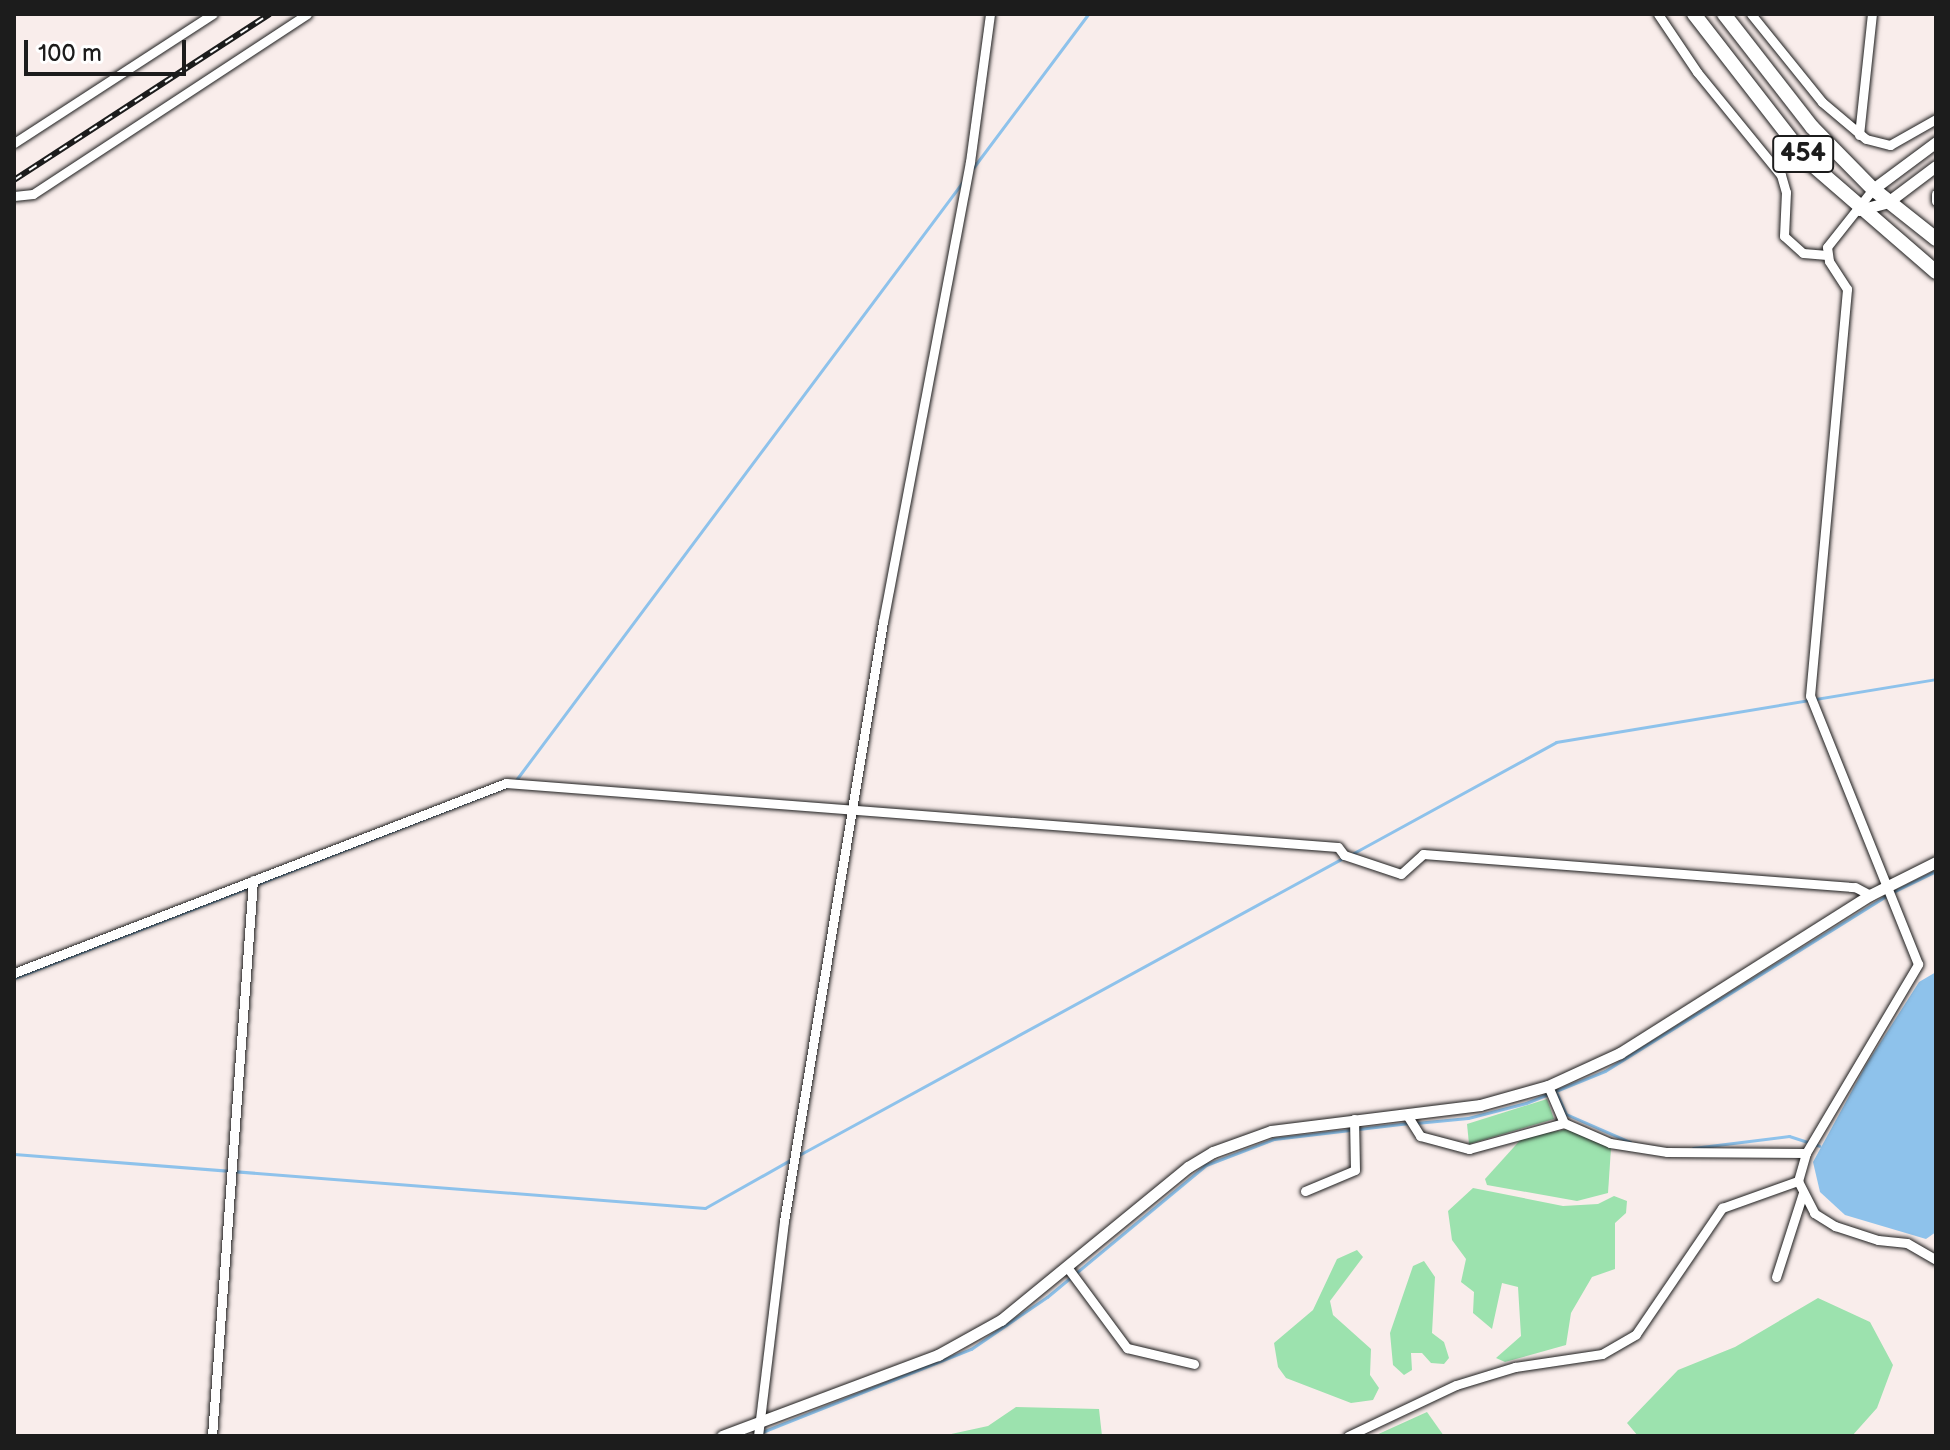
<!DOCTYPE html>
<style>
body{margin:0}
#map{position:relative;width:1950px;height:1450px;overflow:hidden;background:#f9edeb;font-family:"Balsamiq Sans",sans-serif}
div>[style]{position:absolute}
.green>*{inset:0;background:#9ce2ae}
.water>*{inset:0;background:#8ec2eb}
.stream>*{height:3px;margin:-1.5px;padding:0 1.5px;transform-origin:1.5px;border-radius:1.5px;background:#8ec2eb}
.roads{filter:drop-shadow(0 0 2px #1c1c1c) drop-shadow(0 0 2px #1c1c1c)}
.minor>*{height:9px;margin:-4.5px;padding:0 4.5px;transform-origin:4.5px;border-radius:4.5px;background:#fff}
.tertiary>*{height:11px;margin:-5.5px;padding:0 5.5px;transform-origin:5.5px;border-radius:5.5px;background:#fff}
.trunk>*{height:14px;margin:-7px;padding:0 7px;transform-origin:7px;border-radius:7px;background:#fff}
.rail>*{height:6px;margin-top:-3px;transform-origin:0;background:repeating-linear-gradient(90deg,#fff 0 9px,#1c1c1c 0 18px);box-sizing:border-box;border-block:2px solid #1c1c1c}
span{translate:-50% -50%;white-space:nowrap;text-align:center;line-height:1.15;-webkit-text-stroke:6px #fff;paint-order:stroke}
.shield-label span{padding:2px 6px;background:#fff;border:2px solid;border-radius:6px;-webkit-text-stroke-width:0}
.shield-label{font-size:26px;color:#1c1c1c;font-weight:700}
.frame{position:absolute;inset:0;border:16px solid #1c1c1c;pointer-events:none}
.scale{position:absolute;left:24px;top:40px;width:162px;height:36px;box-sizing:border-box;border:4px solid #1c1c1c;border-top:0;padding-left:10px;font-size:24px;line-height:28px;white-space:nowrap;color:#1c1c1c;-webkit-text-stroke:6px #fff;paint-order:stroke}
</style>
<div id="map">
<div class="green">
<i style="clip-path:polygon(1547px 1099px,1554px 1119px,1469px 1144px,1467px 1124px)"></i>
<i style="clip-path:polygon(1569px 1129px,1611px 1148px,1608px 1193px,1577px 1201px,1487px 1185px,1485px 1179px,1523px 1137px)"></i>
<i style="clip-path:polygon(1473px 1188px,1563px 1206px,1598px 1204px,1614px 1196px,1627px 1201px,1626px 1213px,1615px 1223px,1615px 1269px,1592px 1277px,1571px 1313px,1566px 1345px,1505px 1362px,1496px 1358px,1521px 1336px,1518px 1287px,1502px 1283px,1492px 1329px,1473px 1313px,1474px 1292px,1461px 1282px,1466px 1259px,1452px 1240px,1448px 1211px)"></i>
<i style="clip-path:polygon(1357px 1250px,1363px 1257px,1330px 1301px,1333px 1315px,1371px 1349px,1370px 1375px,1379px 1388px,1373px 1400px,1351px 1403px,1286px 1378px,1278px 1367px,1274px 1343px,1313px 1310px,1337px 1259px)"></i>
<i style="clip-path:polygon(1424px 1261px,1435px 1277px,1432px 1333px,1444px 1342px,1449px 1358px,1444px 1364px,1431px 1363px,1422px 1353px,1411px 1353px,1412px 1370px,1404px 1375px,1393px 1365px,1390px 1333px,1413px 1266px)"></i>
<i style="clip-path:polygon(1818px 1298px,1870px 1322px,1893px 1365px,1877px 1408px,1852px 1436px,1638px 1436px,1627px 1423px,1678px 1370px,1735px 1347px)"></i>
<i style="clip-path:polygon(1016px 1407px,1099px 1409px,1102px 1436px,942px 1436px,988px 1426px)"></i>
<i style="clip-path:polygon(1427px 1412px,1444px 1436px,1374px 1436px)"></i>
</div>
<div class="water">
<i style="clip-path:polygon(1936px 972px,1936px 1232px,1926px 1239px,1845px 1215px,1820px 1192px,1813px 1162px,1866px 1065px,1919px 982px)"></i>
</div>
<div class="stream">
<i style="left:973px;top:168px;width:192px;rotate:-53.2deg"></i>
<i style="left:516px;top:780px;width:749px;rotate:-53.25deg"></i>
<i style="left:1350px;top:855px;width:235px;rotate:-28.7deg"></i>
<i style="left:1556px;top:742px;width:385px;rotate:-9.4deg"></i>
<i style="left:257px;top:884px;width:272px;rotate:-21.4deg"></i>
<i style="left:1893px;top:892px;width:48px;rotate:-26deg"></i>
<i style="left:14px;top:978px;width:253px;rotate:-21.1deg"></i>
<i style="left:1557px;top:1094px;width:22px;rotate:66deg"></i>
<i style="left:1566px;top:1114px;width:70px;rotate:23.6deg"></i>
<i style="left:1416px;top:1123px;width:52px;rotate:-5.5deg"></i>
<i style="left:1468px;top:1118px;width:60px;rotate:-14.5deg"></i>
<i style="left:1526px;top:1103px;width:85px;rotate:-22.1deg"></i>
<i style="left:1605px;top:1071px;width:331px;rotate:-31.9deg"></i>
<i style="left:1693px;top:1148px;width:97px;rotate:-7.1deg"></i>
<i style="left:1789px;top:1136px;width:32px;rotate:18deg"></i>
<i style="left:14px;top:1154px;width:693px;rotate:4.47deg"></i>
<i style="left:705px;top:1208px;width:100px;rotate:-29.4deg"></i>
<i style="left:799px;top:1155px;width:620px;rotate:-28.63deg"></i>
<i style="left:762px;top:1432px;width:225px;rotate:-21.7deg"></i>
<i style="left:971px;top:1349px;width:92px;rotate:-34.4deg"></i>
<i style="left:1047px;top:1297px;width:207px;rotate:-39.7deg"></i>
<i style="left:1206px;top:1165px;width:73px;rotate:-20.9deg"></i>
<i style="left:1274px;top:1139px;width:136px;rotate:-6.8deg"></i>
</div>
<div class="roads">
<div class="minor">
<i style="left:1658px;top:14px;width:70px;rotate:56.1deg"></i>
<i style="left:1697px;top:72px;width:133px;rotate:50.8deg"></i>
<i style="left:1781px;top:175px;width:18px;rotate:74deg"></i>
<i style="left:1786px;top:192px;width:44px;rotate:92.6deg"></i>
<i style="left:1784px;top:236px;width:25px;rotate:42deg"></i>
<i style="left:1803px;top:253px;width:24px;rotate:5deg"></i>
<i style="left:1751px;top:14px;width:113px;rotate:51.1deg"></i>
<i style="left:1822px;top:102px;width:57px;rotate:40.1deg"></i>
<i style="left:1866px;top:139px;width:25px;rotate:14deg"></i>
<i style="left:1890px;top:145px;width:53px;rotate:-29.5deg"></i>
<i style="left:1859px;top:135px;width:122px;rotate:-83.9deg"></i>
<i style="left:14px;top:143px;width:237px;rotate:-33deg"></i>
<i style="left:1936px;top:194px;width:7px;rotate:90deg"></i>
<i style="left:14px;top:196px;width:19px;rotate:-6deg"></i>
<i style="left:33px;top:194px;width:328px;rotate:-33.3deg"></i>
<i style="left:14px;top:973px;width:527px;rotate:-21.12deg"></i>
<i style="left:506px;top:783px;width:834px;rotate:4.4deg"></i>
<i style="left:1338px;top:847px;width:10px;rotate:53deg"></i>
<i style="left:1344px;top:855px;width:60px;rotate:18.4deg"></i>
<i style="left:1401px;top:874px;width:30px;rotate:-42deg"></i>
<i style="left:1423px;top:854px;width:433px;rotate:4.4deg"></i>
<i style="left:1855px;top:887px;width:17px;rotate:28deg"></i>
<i style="left:1548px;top:1086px;width:40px;rotate:66.6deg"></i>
<i style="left:1564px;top:1123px;width:50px;rotate:23.5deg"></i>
<i style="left:1610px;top:1143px;width:58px;rotate:9deg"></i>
<i style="left:1667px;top:1152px;width:139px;rotate:0.4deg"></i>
<i style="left:1407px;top:1115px;width:25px;rotate:58deg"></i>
<i style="left:1420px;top:1136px;width:51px;rotate:14.9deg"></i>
<i style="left:1469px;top:1149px;width:98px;rotate:-15.3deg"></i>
<i style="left:1798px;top:1181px;width:36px;rotate:63deg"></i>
<i style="left:1814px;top:1213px;width:25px;rotate:32deg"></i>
<i style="left:1835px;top:1226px;width:45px;rotate:18deg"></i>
<i style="left:1878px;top:1240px;width:29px;rotate:6deg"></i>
<i style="left:1907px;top:1243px;width:34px;rotate:30deg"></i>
<i style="left:1305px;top:1191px;width:54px;rotate:-22.8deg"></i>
<i style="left:1355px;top:1170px;width:51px;rotate:-91.1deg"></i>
<i style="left:1067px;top:1267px;width:101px;rotate:53.5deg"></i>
<i style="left:1127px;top:1348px;width:69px;rotate:13.4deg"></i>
<i style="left:1776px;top:1277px;width:88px;rotate:-72.2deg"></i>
<i style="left:212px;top:1436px;width:557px;rotate:-85.78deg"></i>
<i style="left:758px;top:1436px;width:217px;rotate:-83.1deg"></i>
<i style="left:784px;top:1221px;width:607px;rotate:-80.62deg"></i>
<i style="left:883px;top:622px;width:468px;rotate:-79.3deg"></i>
<i style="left:970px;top:162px;width:149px;rotate:-82.3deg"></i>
<i style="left:1348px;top:1436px;width:119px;rotate:-25.3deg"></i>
<i style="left:1456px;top:1385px;width:62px;rotate:-17deg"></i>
<i style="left:1515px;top:1367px;width:88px;rotate:-8.5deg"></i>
<i style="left:1602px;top:1354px;width:39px;rotate:-30deg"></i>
<i style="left:1636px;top:1334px;width:153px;rotate:-55.7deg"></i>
<i style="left:1722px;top:1208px;width:81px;rotate:-19.6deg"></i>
<i style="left:1798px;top:1181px;width:29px;rotate:-74deg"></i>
<i style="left:1806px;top:1153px;width:220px;rotate:-59.3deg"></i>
<i style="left:1918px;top:964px;width:289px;rotate:-111.9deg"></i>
<i style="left:1810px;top:696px;width:409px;rotate:-84.8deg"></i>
<i style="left:1847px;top:289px;width:33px;rotate:-123deg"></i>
<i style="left:1829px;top:261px;width:14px;rotate:-98deg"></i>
<i style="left:1827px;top:247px;width:74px;rotate:-51.6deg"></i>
</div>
<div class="tertiary">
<i style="left:1873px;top:189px;width:79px;rotate:-36.7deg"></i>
<i style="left:1859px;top:210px;width:30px;rotate:-15deg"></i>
<i style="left:1888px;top:202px;width:60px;rotate:-36.9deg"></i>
<i style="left:722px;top:1436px;width:231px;rotate:-20.6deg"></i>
<i style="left:938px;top:1355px;width:72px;rotate:-29.1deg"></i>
<i style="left:1001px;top:1320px;width:242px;rotate:-39.3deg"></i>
<i style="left:1188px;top:1167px;width:29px;rotate:-31deg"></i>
<i style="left:1213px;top:1152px;width:62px;rotate:-19.9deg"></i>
<i style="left:1271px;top:1131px;width:211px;rotate:-7.1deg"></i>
<i style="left:1480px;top:1105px;width:71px;rotate:-15.6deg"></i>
<i style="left:1548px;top:1086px;width:79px;rotate:-24.6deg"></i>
<i style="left:1620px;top:1053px;width:296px;rotate:-32.3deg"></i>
<i style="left:1870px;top:895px;width:74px;rotate:-26.6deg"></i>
</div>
<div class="trunk">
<i style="left:1694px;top:14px;width:187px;rotate:52.2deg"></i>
<i style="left:1809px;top:162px;width:168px;rotate:40.9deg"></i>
<i style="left:1724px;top:14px;width:143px;rotate:52.1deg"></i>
<i style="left:1812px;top:127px;width:87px;rotate:45.5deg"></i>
<i style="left:1873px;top:189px;width:80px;rotate:38.4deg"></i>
</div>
</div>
<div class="rail">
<i style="left:14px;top:180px;width:305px;rotate:-33deg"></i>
</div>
<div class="shield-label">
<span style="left:1803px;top:154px">454</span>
</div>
<div class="frame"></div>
<div class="scale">100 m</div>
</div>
